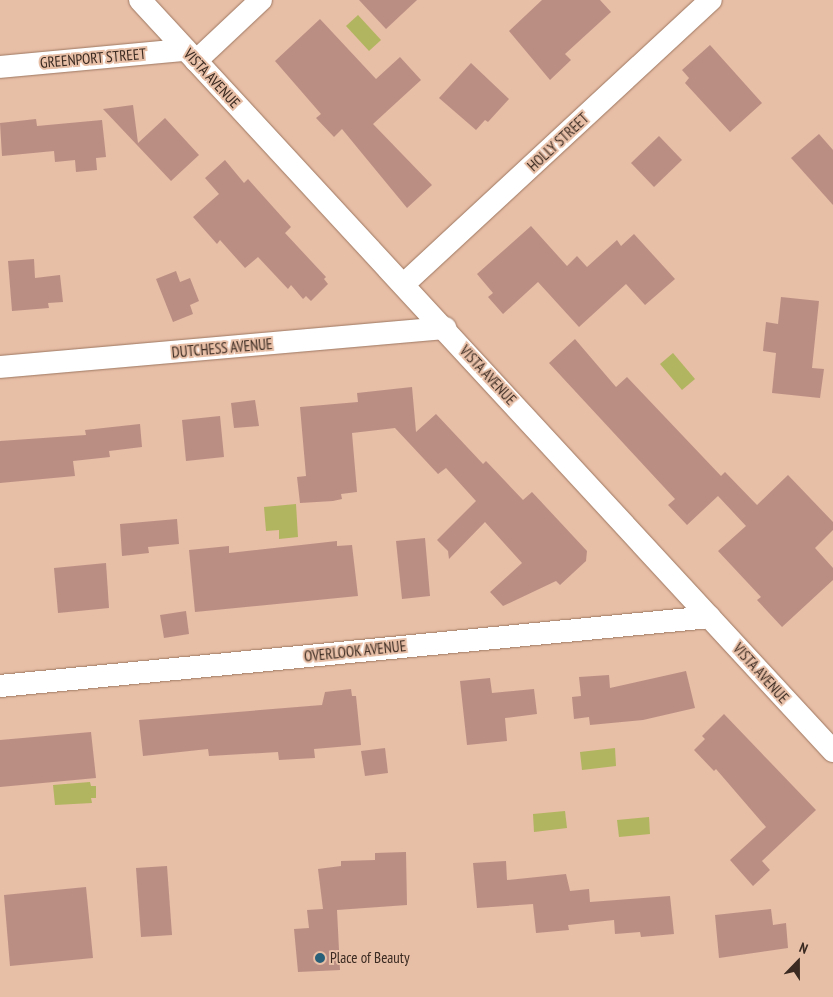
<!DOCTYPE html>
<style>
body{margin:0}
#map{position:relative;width:833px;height:997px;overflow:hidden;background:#e7bea6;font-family:"PT Sans Narrow",sans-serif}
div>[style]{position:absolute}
.water>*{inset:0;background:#b1b560}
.building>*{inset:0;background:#bb8e84}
.roads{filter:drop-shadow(0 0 1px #9d7761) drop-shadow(0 0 1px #9d7761)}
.minor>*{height:22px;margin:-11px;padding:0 11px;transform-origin:11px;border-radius:11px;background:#fff}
.dots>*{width:14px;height:14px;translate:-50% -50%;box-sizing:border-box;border:2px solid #e7bea6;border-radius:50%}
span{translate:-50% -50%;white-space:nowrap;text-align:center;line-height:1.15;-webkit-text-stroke:4px #e7bea6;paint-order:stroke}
.street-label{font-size:15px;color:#3a2a21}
.poi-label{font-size:15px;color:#3a2a21}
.left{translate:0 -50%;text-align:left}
.north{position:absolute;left:773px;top:937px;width:50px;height:50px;-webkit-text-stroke:4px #e7bea6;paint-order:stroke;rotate:22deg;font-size:14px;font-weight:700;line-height:20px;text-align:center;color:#3a2a21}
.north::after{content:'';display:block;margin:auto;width:18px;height:22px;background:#3a2a21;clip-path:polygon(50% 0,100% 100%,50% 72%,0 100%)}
</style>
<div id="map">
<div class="water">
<i style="clip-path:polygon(358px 15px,381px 40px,369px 51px,346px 26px)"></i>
<i style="clip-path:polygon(673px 353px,695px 379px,682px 390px,660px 364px)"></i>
<i style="clip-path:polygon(296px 504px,298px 537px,279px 539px,279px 530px,266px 531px,264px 507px)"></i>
<i style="clip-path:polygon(615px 748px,616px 766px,582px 770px,580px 752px)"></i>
<i style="clip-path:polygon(90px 782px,91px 786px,96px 786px,96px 798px,91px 798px,92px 803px,55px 805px,53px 785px)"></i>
<i style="clip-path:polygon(565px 811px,567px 828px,534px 832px,533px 814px)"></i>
<i style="clip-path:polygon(649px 817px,650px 834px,619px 837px,617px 820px)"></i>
</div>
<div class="building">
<i style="clip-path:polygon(359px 0,417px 0,386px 29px)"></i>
<i style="clip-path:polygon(542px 0,600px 0,611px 12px,565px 54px,571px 60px,550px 80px,509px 31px)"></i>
<i style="clip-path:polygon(320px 19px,376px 79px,400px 57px,421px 80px,373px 124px,432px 185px,407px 208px,342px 129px,334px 137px,316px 118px,321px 114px,275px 61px)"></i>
<i style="clip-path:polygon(710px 45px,762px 103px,730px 132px,685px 83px,689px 78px,682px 70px)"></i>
<i style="clip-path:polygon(471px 63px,509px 99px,488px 122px,485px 120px,476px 130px,439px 98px)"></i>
<i style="clip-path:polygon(133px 105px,138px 143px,165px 118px,199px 155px,171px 181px,103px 109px)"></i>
<i style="clip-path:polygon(36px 119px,37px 126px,102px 120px,106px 157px,96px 158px,97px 170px,76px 172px,75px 160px,55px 162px,54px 151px,2px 156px,0 123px)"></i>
<i style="clip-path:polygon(819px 134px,833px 150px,833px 205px,791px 158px)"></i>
<i style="clip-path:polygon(659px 136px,682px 160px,654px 187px,631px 163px)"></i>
<i style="clip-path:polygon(225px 160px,244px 183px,248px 179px,291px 227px,285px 233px,326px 277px,324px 279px,328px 284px,311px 301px,306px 296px,303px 299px,291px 285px,288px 289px,258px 257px,245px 268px,220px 240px,217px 244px,193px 217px,219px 194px,205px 178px)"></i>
<i style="clip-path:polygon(531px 226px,567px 266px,577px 256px,587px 267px,617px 240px,621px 246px,634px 234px,675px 279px,645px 305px,626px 284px,579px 327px,538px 282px,503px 314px,488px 297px,493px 293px,477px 274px)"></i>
<i style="clip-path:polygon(34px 259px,35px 278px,60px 275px,63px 302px,48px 303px,49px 308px,12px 311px,8px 261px)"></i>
<i style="clip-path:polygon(176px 271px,180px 282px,190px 278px,199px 301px,190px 305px,193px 314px,173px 322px,156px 279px)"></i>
<i style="clip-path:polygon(781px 297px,819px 301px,812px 368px,824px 369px,820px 398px,772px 393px,776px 353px,763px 351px,766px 322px,778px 324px)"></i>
<i style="clip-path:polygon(575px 339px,616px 387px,627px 377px,721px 476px,725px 472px,757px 505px,788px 475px,833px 522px,833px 530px,815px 548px,833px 568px,833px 580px,782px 627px,757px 600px,761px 597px,718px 551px,746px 526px,718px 496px,687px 525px,668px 505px,675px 499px,549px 363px)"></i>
<i style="clip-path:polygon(412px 387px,416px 432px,436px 414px,483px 464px,486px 461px,523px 500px,532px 492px,587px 551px,586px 561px,560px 585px,556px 581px,503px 606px,490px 592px,522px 563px,485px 522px,449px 559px,448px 551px,437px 540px,476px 501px,446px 468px,438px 474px,395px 428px,352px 433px,357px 492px,341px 494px,342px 499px,333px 501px,300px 503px,297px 477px,306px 476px,300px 407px,358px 402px,357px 393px)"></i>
<i style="clip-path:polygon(255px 400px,259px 426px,234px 428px,231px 403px)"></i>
<i style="clip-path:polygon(220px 416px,224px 457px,186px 461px,182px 420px)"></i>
<i style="clip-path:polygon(140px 424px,142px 447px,109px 451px,110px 457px,73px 461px,75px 476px,0 483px,0 441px,86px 435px,85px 430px)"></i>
<i style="clip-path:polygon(177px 519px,179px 544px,148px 547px,149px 553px,122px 556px,120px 524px)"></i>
<i style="clip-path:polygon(425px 538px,430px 596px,402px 599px,396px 541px)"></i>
<i style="clip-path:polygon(337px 541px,337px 546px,352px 545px,358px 596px,195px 612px,189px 550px,229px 546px,229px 553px)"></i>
<i style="clip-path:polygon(106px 563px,109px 608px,58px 613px,54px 568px)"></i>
<i style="clip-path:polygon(186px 611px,189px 634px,164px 638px,160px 615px)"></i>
<i style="clip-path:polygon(686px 671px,695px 708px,643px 720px,590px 725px,589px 717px,574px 719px,572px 697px,581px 696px,579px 677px,609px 675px,610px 688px)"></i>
<i style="clip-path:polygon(490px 678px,492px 693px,534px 689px,537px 714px,505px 718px,507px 741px,467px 745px,460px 681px)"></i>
<i style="clip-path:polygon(351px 689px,352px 696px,356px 696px,361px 745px,314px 749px,315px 758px,279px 760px,278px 752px,209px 756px,208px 749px,143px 756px,139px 720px,322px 705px,325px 692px)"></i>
<i style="clip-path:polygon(724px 714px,816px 810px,762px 861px,770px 870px,753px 886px,730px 860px,766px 827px,716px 769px,714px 771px,694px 750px,705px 739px,702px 736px)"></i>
<i style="clip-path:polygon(91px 732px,96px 778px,0 787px,0 740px)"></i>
<i style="clip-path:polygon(385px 748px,388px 773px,365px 776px,361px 751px)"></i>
<i style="clip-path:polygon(406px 852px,407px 905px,337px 910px,340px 970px,298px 972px,294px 929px,309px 928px,307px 910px,323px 909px,318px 869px,341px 866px,341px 861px,375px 860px,375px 853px)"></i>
<i style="clip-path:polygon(506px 861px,507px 880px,566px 874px,570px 891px,589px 889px,590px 902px,670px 896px,674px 934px,641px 937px,640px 932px,615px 934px,614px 920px,568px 925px,569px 930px,536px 933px,533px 904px,477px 908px,473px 863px)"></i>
<i style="clip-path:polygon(167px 866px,172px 935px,141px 937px,136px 868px)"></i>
<i style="clip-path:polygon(86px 887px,93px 958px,10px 966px,4px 895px)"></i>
<i style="clip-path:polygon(771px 909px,773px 925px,786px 923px,788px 948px,719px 958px,715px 915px)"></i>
</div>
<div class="roads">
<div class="minor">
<i style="left:140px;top:0;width:1022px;rotate:47.3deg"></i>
<i style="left:196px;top:61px;width:89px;rotate:-43.2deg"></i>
<i style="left:0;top:67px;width:186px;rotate:-5.3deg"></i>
<i style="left:404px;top:284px;width:418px;rotate:-42.8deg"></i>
<i style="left:0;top:367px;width:447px;rotate:-5deg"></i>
<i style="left:0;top:686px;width:713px;rotate:-5.55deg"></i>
</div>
</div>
<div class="dots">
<i style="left:320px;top:958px;background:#28607a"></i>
</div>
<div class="street-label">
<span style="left:93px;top:58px;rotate:-5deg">GREENPORT STREET</span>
<span style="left:212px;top:78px;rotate:47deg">VISTA AVENUE</span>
<span style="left:558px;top:142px;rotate:-43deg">HOLLY STREET</span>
<span style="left:222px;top:348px;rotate:-5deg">DUTCHESS AVENUE</span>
<span style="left:488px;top:375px;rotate:47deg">VISTA AVENUE</span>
<span style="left:355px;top:651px;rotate:-6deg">OVERLOOK AVENUE</span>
<span style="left:761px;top:673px;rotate:48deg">VISTA AVENUE</span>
</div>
<div class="poi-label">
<span class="left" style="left:330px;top:958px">Place of Beauty</span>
</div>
<div class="north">N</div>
</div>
